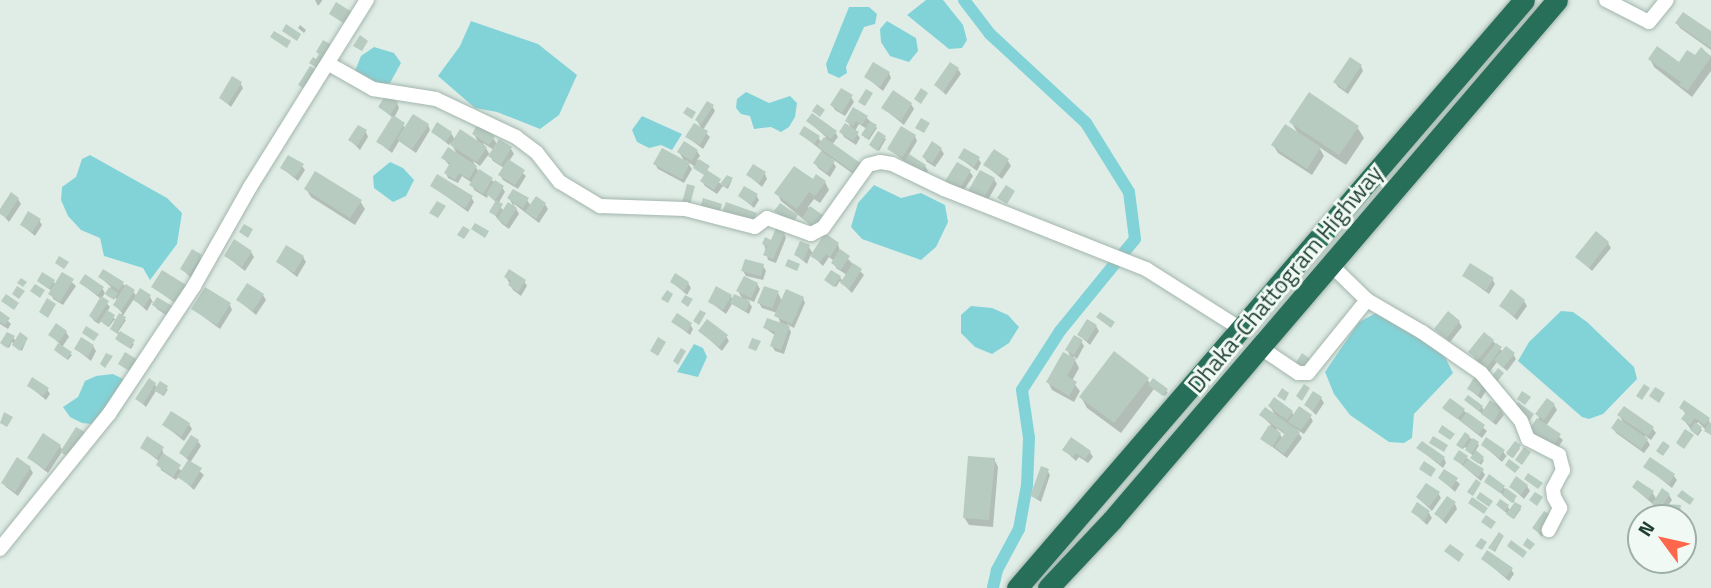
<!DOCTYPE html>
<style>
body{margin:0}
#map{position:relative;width:1711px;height:588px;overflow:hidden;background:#e0ede6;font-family:"Titillium Web",sans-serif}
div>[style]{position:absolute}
.water>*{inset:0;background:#82d3d8}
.shadow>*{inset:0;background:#0003}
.canal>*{height:12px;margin:-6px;padding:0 6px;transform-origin:6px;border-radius:6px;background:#82d3d8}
.building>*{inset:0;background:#b8cbc1}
.roads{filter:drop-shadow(0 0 2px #a2b5ad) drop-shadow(0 0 2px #a2b5ad)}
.minor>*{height:14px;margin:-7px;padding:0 7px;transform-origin:7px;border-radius:7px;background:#fff}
.highway>*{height:21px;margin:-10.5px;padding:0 10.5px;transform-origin:10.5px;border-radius:10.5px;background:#276f59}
span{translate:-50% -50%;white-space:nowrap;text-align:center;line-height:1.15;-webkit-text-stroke:6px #f1f9f4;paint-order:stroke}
.street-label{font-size:24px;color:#1f3f33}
.north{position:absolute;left:1627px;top:504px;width:70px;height:70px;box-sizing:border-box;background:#f1f9f4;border:2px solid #9dafa7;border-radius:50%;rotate:303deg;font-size:19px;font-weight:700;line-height:28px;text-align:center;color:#1f3f33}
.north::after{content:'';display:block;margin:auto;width:24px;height:32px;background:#ff674c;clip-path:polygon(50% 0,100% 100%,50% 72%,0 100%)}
</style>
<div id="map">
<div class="water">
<i style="clip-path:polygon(926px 0,943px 0,963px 25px,967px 40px,962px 48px,949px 49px,907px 15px)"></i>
<i style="clip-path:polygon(849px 7px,869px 7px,877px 14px,875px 24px,864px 27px,846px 67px,847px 73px,839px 78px,828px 73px,826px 64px)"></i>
<i style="clip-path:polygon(471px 21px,538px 44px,577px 75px,559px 115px,540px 129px,497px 112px,475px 108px,438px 76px,460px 46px)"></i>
<i style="clip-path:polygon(887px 21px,916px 38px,918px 51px,909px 62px,890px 56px,881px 42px,880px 29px)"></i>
<i style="clip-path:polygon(374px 47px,394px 53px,401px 63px,390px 83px,379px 86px,355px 71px,361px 56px)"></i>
<i style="clip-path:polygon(746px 92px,769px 103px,790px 96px,797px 103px,795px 117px,789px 127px,781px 132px,771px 127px,754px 129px,750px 116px,741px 114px,736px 108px,737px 99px)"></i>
<i style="clip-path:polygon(642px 116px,682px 134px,672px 150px,661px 145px,649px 148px,637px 142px,632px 130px)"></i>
<i style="clip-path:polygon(90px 155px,167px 198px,182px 213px,177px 244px,150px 280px,143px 268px,104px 256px,100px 238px,81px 230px,68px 216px,61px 200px,62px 187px,76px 177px,82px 159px)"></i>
<i style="clip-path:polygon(390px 162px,403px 168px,414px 180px,406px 196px,393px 202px,374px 188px,373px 176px)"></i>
<i style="clip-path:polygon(874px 185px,901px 198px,921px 193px,945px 205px,948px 222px,936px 247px,921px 260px,862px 239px,851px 227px,858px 203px)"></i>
<i style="clip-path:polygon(971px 306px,992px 308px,1008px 315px,1019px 327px,1009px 343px,992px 354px,975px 347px,961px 333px,961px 315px)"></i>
<i style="clip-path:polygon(1561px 311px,1573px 312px,1587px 322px,1634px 367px,1637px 379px,1603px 414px,1589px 419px,1582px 417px,1518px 361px,1529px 342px)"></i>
<i style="clip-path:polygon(1378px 312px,1443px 353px,1453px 373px,1414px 414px,1412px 438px,1404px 443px,1389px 442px,1350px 415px,1334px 394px,1325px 372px,1359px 322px)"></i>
<i style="clip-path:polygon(694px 344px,703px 348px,707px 357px,698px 377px,677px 372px)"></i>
<i style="clip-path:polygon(113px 374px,129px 382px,129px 396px,117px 416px,101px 425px,82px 423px,70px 417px,63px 407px,78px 397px,85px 381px,96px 376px)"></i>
</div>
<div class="shadow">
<i style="clip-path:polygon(315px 0,322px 0,322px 1px,318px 6px)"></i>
<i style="clip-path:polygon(1677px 23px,1711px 33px,1711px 50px,1680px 28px)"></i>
<i style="clip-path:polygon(300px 25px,306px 30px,304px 33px,298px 28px)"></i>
<i style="clip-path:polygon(1701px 49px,1711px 56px,1711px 71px,1692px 97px,1654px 67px,1650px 59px,1680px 64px,1695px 58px)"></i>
<i style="clip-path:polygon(1361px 66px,1363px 71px,1348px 94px,1338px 87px,1335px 82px)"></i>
<i style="clip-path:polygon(958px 69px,961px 74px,946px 95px,936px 85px)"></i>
<i style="clip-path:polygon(889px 73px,891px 78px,883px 91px,866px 77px)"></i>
<i style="clip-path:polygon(240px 83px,243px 88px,231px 107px,221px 98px)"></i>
<i style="clip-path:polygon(851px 97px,854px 102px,845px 116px,835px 110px,832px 105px)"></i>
<i style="clip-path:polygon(397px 103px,399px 108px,394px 118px,406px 128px,428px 125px,430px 130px,416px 153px,399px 141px,392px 153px,378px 142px,393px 118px,380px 107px)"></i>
<i style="clip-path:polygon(911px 104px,914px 109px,904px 125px,883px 108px)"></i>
<i style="clip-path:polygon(712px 106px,715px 111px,703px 130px,710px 137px,703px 149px,687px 137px,702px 129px,697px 121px)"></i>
<i style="clip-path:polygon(866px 117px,877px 128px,869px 140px,864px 137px,867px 129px,859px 124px,855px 131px,860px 138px,856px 145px,844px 137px,841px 132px,852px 129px,847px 121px)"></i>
<i style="clip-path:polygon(808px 121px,835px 132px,838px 137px,832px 145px,859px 178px,831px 158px,836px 167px,830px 177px,818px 168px,815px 163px,822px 151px,801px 134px,818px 137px,822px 143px,826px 137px)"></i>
<i style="clip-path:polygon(1291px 122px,1357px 127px,1364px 138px,1346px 165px,1319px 147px,1324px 156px,1312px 175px,1278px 153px,1273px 145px,1299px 135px)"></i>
<i style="clip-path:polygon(366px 132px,368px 137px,360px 150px,350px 140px)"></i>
<i style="clip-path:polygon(evenodd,433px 132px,451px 133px,455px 140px,479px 144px,474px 134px,493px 138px,497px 144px,499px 141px,511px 149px,514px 154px,509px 161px,526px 176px,518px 189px,503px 180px,500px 175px,504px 168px,493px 161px,489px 154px,480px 166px,473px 161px,478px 171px,502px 187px,505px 192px,498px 204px,504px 211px,515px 209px,509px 198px,527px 200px,531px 206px,545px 204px,548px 209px,539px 223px,513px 203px,519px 214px,509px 229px,502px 224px,493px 213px,497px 203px,488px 195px,487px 198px,474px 190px,472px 183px,462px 176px,458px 183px,448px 178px,446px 173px,450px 166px,443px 158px,458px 156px,451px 143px,449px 145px,433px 132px,483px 143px,494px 150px,490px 155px,483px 143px)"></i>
<i style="clip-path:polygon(879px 133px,886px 139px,879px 151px,872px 147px)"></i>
<i style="clip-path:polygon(915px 136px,917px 141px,908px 156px,925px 166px,928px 171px,924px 177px,889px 149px)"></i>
<i style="clip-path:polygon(941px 149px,944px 154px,935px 167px,927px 162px,924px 157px)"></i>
<i style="clip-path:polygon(697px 151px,700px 156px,697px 160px,708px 167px,707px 172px,722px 185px,732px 180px,728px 189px,723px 186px,717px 194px,705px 186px,702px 181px,706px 176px,686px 160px,692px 169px,684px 183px,658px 169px,655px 164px,685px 162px,679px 152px)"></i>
<i style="clip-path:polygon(960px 158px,978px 158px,981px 163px,977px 171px)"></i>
<i style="clip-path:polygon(1008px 161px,1011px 166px,1002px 179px,985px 165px)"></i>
<i style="clip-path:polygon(302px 166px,305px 170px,298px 181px,282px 168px)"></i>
<i style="clip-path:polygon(970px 172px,973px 176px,962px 193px,947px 181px)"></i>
<i style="clip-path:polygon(765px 174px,767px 179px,762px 187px,748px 175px)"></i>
<i style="clip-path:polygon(994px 179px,997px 184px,986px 203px,973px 196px)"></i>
<i style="clip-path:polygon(825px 182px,829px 190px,820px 203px,814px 199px,808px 207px,823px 218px,819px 232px,781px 201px,777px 193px)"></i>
<i style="clip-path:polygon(432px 186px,471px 197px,474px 202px,468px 212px)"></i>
<i style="clip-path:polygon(306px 189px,360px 201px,365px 209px,355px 225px,311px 197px)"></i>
<i style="clip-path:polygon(756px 195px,759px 200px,754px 208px,740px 196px)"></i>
<i style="clip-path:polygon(18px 199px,21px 204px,9px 222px,0 212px)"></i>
<i style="clip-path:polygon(39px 220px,42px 225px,35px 236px,22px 225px)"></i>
<i style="clip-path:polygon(784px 233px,786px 238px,776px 263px,768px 260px,764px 244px)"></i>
<i style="clip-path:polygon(1608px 243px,1611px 248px,1592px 271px,1577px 257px)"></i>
<i style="clip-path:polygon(838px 244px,840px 251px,864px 275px,852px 293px,840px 281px,836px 287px,827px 282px,840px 277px,843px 282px,847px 275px,836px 268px,834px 261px,829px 257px,823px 266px,811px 254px,807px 264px,796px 255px,809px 247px,813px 254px)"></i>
<i style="clip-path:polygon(251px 252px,254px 257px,245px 271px,226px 256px)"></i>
<i style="clip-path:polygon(200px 257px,203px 261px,192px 279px,182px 269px)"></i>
<i style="clip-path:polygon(303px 257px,306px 262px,297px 277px,278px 262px)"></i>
<i style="clip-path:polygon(763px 266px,766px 271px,763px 280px,746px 276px,743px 271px)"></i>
<i style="clip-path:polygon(104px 271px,133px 291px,137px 297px,150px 297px,154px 304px,157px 299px,172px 319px,157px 309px,152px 302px,147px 311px,134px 299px,122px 317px,126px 320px,118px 332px,134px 344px,131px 349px,118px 341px,119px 335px,112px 329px,116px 322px,114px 320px,109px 327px,101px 321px,99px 324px,94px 321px,91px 316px,101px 299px,81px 283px,102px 288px,105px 293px,102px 298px,110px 307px,107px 312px,117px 321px,122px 313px,115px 305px,123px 303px,109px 294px,109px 297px,107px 294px,111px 287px,100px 277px)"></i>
<i style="clip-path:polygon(162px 272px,183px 309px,153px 287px)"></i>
<i style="clip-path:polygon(63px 274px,76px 286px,63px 305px,53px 299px,52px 291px,40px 283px,53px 281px,56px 285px)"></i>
<i style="clip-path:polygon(1464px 276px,1492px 279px,1495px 284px,1489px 294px)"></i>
<i style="clip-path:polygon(506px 277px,524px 281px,527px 286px,521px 296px,513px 290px)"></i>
<i style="clip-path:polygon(672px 282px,688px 283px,691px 288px,687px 295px)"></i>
<i style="clip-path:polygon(757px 284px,760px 289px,754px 302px,747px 299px,752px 307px,749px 314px,732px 304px,726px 314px,710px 302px,731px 296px,733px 300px,743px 300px,738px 291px)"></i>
<i style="clip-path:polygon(778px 293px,782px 301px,803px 298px,805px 303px,794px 328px,787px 324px,791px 332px,784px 354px,775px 351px,772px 346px,776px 336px,765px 328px,781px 325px,777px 313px,762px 308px,759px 303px)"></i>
<i style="clip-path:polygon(263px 295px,266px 300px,256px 315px,238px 300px)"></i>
<i style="clip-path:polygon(1524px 301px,1527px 306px,1517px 320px,1501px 306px)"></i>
<i style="clip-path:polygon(230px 305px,232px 310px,220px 329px,193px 309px)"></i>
<i style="clip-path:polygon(0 313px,11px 324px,8px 329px,0 324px)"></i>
<i style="clip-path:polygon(673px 322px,690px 324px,693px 329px,690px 335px)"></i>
<i style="clip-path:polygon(1459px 322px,1462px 327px,1450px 342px,1436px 329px)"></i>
<i style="clip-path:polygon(1096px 326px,1099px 331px,1090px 345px,1079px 335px)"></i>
<i style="clip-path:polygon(700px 331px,726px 336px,729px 341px,722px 351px)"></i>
<i style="clip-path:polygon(66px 332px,69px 337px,62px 347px,72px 355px,68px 360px,57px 352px,60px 344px,50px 335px)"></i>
<i style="clip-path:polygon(13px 337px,16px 342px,27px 339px,22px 351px,12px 342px,9px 348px,3px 345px)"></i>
<i style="clip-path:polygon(1081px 341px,1084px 346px,1077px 359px,1073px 356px,1079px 368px,1072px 381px,1080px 391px,1074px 402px,1052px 390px,1048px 382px,1072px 359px,1067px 350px)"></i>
<i style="clip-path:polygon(1493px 341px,1503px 352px,1513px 354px,1516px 359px,1507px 371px,1497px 362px,1488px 374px,1470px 352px)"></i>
<i style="clip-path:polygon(93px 346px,96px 351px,91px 361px,76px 349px)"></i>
<i style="clip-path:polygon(1147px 379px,1151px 385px,1168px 392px,1165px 396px,1154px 389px,1121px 433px,1087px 408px,1081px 397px)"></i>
<i style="clip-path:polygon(1475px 379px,1487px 389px,1481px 399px,1469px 389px)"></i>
<i style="clip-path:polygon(155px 384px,157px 389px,168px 389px,164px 396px,156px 391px,146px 407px,137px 399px)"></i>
<i style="clip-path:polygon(29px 386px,47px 389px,50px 394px,46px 400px)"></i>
<i style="clip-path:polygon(1321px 398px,1324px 403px,1316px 415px,1306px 405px)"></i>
<i style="clip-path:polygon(1466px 401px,1482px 407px,1485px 412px,1501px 410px,1504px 415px,1496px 425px)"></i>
<i style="clip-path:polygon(1554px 405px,1557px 410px,1546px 426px,1563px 440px,1555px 452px,1530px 431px,1539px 418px,1537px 414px)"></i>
<i style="clip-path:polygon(evenodd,1270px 406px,1292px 412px,1294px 416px,1310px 416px,1313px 421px,1304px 434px,1296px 429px,1302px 438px,1287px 458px,1262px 439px,1271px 425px,1261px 415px,1276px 417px,1270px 406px,1276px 428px,1286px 435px,1283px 439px,1276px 428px)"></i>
<i style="clip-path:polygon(1444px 408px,1463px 410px,1487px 431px,1482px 438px)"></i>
<i style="clip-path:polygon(1681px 408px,1709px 419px,1711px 435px,1698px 422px,1696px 425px,1702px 430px,1698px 436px,1693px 432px,1683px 419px,1686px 414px)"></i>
<i style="clip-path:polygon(1619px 415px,1653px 429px,1656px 433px,1651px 440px,1644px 435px,1650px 445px,1644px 453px,1616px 433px,1613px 428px,1625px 425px)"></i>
<i style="clip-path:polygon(189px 424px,192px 429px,184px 441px,164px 425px)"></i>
<i style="clip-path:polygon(83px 434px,86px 439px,72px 461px,62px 452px,48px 473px,29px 458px,60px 446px,63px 451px)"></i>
<i style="clip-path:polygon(1469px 437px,1479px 445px,1475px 452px,1484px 460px,1481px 465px,1465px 447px,1463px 449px,1460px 447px)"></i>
<i style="clip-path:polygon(198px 441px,201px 446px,190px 463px,204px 475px,194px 490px,179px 476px,176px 480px,161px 470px,160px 462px,142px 448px,162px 448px,164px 456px,183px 472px,189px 461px,181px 453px)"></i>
<i style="clip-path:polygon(1515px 444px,1520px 448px,1513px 458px,1508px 454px,1502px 462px,1483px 445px,1503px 451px,1506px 456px)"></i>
<i style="clip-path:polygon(1418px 448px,1444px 458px,1446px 463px,1443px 468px)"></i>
<i style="clip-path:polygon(1064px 450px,1090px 452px,1093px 457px,1088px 463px,1079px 457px,1076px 461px)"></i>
<i style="clip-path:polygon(1467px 458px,1482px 470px,1485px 475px,1481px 481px,1455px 459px)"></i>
<i style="clip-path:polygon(994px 459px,998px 467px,993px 527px,969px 525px,964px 517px)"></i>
<i style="clip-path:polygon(1646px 467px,1674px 476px,1677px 480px,1672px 488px)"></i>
<i style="clip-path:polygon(30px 468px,33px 473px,18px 496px,6px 487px,3px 483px)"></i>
<i style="clip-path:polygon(1047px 470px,1050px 475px,1041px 502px,1032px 496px)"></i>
<i style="clip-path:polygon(1445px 471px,1460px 484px,1455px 492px,1440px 478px)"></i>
<i style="clip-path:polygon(1486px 482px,1503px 487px,1515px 497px,1514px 503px,1520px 508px,1521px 509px,1514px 519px,1499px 507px,1508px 507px,1510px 511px,1515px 504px)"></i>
<i style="clip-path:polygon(1527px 486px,1530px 491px,1524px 499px,1511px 487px)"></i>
<i style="clip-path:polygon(1634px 488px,1652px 492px,1657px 500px,1669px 495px,1672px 500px,1668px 506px,1680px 507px,1680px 512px,1666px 509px,1661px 511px)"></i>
<i style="clip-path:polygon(1438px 493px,1441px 498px,1432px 511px,1418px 498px)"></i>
<i style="clip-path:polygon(1455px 504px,1457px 509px,1446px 524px,1436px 514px)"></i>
<i style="clip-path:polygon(1413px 512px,1429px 513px,1432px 518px,1427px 525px)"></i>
<i style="clip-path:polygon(1552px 521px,1542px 537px,1534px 528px)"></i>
<i style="clip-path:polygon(1503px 537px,1495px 552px,1491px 549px)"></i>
<i style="clip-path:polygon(1483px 559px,1511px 569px,1514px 574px,1509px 581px)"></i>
</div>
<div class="canal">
<i style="left:964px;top:0;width:43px;rotate:52.6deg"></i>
<i style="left:990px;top:34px;width:131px;rotate:42.8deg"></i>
<i style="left:1086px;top:123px;width:81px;rotate:58.1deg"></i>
<i style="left:1129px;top:192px;width:47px;rotate:82.7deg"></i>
<i style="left:1135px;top:239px;width:119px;rotate:129.2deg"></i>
<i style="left:1060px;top:331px;width:70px;rotate:122.8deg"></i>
<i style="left:1022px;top:390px;width:49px;rotate:81.7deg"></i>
<i style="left:1029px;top:438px;width:47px;rotate:92.4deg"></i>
<i style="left:1027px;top:485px;width:45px;rotate:100.3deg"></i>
<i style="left:1019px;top:529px;width:47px;rotate:118.2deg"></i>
<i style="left:997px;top:570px;width:18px;rotate:103deg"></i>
</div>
<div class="building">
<i style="clip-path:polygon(336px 2px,352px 12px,345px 24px,329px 14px)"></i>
<i style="clip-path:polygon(1683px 12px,1711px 31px,1711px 48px,1675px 23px)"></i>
<i style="clip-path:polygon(286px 24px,301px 34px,297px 41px,282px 31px)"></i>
<i style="clip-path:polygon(274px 31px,291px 41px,287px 48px,270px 37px)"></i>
<i style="clip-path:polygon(360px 35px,368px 41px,362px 51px,353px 46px)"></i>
<i style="clip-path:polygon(323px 40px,335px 47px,320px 70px,309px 63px,313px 57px,316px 59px,319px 54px,316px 52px)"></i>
<i style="clip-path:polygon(1657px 46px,1679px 62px,1687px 50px,1695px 55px,1701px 47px,1711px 57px,1688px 90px,1679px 85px,1681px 82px,1648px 59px)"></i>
<i style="clip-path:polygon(1350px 57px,1362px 65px,1345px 90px,1333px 82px)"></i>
<i style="clip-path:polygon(873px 62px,890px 72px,880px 87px,864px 77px)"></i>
<i style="clip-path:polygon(950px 62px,959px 68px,943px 92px,934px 85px)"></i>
<i style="clip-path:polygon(310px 66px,319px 72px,307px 90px,298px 85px)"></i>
<i style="clip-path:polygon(232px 76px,242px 82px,228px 104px,219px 98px)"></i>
<i style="clip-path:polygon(841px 88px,853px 95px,842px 113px,830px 105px)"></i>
<i style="clip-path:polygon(921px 88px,928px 93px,921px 104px,914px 99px)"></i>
<i style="clip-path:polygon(866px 89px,873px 93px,865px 106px,858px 102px)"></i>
<i style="clip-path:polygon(893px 90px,912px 103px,901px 121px,881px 108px)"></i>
<i style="clip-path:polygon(1309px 92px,1359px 126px,1339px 155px,1289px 122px)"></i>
<i style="clip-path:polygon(386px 95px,398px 102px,390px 115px,378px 107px)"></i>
<i style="clip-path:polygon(707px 101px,714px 105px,701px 124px,695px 120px)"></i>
<i style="clip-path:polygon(817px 104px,825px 110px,820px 117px,812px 111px)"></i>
<i style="clip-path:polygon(687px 107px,696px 112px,692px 119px,683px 113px)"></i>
<i style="clip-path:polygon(853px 107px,868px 116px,862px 125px,856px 121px,853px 126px,845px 121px)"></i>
<i style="clip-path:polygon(812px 113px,837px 131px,831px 139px,806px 121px)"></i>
<i style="clip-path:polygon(413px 114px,429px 124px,412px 149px,397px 139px)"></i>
<i style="clip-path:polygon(393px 115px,405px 123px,389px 149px,376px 142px)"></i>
<i style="clip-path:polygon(921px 118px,930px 123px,924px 133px,915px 128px)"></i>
<i style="clip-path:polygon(870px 121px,877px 125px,868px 139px,861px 135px)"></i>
<i style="clip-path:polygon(437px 122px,452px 132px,446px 142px,431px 132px)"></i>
<i style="clip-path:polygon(694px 123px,708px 131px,700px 145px,685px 137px)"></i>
<i style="clip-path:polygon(845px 123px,859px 132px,853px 141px,839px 132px)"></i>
<i style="clip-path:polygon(1285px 124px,1321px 147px,1307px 169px,1271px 145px)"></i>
<i style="clip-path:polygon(358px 125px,367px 130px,357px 146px,348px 140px)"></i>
<i style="clip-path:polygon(477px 125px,495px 136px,489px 145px,472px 134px)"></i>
<i style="clip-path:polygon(804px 126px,820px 136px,814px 144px,799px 134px)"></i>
<i style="clip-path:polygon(901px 126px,916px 135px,902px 158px,887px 149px)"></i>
<i style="clip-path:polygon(460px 129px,487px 147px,477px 162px,450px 145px)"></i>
<i style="clip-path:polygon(878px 131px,886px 136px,877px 151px,869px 145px)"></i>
<i style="clip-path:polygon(824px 137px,863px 165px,856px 174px,817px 146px)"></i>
<i style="clip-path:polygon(499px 139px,512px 147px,501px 165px,488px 156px)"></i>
<i style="clip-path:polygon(684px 141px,698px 150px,692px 161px,677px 152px)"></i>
<i style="clip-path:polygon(932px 141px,942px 148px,932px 163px,922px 157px)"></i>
<i style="clip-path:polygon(448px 147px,477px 166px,469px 179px,459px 173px,455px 180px,444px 173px,450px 163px,441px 158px)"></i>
<i style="clip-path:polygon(662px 148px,690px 163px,682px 179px,653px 164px)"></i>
<i style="clip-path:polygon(964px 148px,980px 157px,974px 167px,958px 158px)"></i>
<i style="clip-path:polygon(994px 149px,1009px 159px,999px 175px,983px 165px)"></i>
<i style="clip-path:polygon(821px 151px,835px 161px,827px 173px,813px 163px)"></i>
<i style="clip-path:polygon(909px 154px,926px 165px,921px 173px,904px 163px)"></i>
<i style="clip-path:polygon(288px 155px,304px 164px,295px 177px,280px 168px)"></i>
<i style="clip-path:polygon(508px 159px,525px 170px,515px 185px,498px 175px)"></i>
<i style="clip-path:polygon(699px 159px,710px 166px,707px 170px,721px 179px,714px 190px,700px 181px,704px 175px,693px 168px)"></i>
<i style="clip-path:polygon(957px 162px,971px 170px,959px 190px,945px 181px)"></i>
<i style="clip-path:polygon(753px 164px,766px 172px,759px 183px,746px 175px)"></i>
<i style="clip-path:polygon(794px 166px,813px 179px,816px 174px,826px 181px,815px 196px,809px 192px,797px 209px,774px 193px)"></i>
<i style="clip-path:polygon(479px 169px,493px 178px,483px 194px,469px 185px)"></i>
<i style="clip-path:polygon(980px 170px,995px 178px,983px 200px,968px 191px)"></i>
<i style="clip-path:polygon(315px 171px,362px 200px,350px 218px,304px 189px)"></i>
<i style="clip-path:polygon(437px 174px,473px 196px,465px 208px,430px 186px)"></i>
<i style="clip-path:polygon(727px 175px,733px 178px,726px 188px,720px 184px)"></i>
<i style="clip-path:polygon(495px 180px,504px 186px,495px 200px,486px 194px)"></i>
<i style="clip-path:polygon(687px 184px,695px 186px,690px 205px,682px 203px)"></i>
<i style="clip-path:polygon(1006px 185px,1015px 191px,1007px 204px,997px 198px)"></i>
<i style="clip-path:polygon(744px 186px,758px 194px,751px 205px,738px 196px)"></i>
<i style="clip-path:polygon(513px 189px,529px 198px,523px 208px,507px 198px)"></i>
<i style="clip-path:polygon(11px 192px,19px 198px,6px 218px,0 214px,0 209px)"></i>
<i style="clip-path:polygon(536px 196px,546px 203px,536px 219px,525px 212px)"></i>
<i style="clip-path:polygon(703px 198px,722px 204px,719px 214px,700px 208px)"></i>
<i style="clip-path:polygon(496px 200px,503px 204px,496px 216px,489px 212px)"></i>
<i style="clip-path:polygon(437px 201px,446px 206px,438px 218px,429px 213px)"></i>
<i style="clip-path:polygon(508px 202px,517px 208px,506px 225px,497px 219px)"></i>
<i style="clip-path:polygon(726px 202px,757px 213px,752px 224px,722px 213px)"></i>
<i style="clip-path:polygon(780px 203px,798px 215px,792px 224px,774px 211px)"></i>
<i style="clip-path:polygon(810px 206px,824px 216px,816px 228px,802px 218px)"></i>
<i style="clip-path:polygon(28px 211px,41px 219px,32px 232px,20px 225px)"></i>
<i style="clip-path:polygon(475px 223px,489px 231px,485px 238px,471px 229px)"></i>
<i style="clip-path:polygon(244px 224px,253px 229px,248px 238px,239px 232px)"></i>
<i style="clip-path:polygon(463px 226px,470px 230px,464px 239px,457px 235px)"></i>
<i style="clip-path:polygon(776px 228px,785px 232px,773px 259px,763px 255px,767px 246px,762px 244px,765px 237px,771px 240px)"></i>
<i style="clip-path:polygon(1596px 231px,1609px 242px,1589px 268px,1575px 257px)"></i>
<i style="clip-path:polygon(825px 233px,839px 243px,830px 257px,826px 254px,820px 262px,810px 256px)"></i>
<i style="clip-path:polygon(234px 239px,252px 251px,242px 267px,224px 256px)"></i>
<i style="clip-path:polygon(800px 241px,810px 245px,804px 260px,794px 255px)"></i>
<i style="clip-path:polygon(286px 245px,304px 256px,294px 273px,276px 262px)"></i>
<i style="clip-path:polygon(192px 249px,202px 255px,189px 275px,180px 269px)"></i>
<i style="clip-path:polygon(840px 249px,850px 256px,841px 270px,831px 263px)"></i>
<i style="clip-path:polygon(59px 256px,69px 262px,64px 269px,55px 263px)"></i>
<i style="clip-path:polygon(745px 259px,764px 264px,761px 276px,741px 271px)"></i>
<i style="clip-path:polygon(788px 259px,800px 264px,797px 271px,785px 266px)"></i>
<i style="clip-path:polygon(853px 263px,862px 269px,849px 289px,840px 283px)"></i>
<i style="clip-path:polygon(1470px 263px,1494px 278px,1486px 290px,1462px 276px)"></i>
<i style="clip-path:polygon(103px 269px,124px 282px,119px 290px,98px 277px)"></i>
<i style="clip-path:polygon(509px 269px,526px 280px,518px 292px,508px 285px,511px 281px,504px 277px)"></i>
<i style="clip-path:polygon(162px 270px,191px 288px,180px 305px,151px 287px)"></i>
<i style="clip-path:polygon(831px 270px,841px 276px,834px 287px,824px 280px)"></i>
<i style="clip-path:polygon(42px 272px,55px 280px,49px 289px,37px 281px)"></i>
<i style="clip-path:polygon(62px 272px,74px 279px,60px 302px,48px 294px)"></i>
<i style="clip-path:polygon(675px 273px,689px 282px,684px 291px,670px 282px)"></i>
<i style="clip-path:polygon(85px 274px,104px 287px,98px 295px,79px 283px)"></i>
<i style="clip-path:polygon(744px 276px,758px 283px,751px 298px,736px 291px)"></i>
<i style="clip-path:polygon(21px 278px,27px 282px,23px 287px,17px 283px)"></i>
<i style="clip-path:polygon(247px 283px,264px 294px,253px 311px,236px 300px)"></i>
<i style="clip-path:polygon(35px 284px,45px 290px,40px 298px,30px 291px)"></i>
<i style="clip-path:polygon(126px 284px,135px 290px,121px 311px,113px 305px)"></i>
<i style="clip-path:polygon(17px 286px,25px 291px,19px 299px,12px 294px)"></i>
<i style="clip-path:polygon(716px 286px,732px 295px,723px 310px,708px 302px)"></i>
<i style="clip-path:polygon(764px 286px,779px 291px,772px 308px,757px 303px)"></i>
<i style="clip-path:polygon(109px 287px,118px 293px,114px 300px,105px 294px)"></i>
<i style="clip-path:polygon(205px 287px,231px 303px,217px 325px,191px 309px)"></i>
<i style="clip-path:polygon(140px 288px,151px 295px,144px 307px,133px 300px)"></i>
<i style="clip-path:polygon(786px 289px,804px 297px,792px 324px,774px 316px)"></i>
<i style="clip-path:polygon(1511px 289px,1525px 300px,1514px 316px,1499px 306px)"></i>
<i style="clip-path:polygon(667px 290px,673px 294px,668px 303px,661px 299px)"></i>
<i style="clip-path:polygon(6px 294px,19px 303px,14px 310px,1px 301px)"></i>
<i style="clip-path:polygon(734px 294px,750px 301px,746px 311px,730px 303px)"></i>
<i style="clip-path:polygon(685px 295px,693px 299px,688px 307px,681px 302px)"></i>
<i style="clip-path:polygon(101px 296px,109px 301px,96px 321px,89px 316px)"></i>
<i style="clip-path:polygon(157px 297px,174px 307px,169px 315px,152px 305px)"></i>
<i style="clip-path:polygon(47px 298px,56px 304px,48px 318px,39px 312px)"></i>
<i style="clip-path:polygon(107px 310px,115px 315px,108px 327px,100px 321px)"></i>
<i style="clip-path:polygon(700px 310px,706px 313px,699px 325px,693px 321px)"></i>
<i style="clip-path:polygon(0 311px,10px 318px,5px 325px,0 322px)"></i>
<i style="clip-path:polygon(1448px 311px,1460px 321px,1446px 339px,1434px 329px)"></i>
<i style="clip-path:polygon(1100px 312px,1115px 322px,1111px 328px,1096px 317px)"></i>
<i style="clip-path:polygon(119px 313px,126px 317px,116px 333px,110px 329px)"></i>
<i style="clip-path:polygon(677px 313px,692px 323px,687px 332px,671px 322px)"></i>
<i style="clip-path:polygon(767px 318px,790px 326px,781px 350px,770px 346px,775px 332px,763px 328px)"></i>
<i style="clip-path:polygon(707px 319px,728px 335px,719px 347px,698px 331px)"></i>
<i style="clip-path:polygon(1087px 319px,1097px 325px,1087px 341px,1077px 335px)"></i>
<i style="clip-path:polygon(56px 323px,67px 331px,59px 342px,48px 335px)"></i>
<i style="clip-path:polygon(86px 326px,99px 334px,94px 341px,82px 333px)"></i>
<i style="clip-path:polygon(120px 331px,135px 340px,130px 348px,115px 339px)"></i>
<i style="clip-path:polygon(7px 332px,15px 336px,7px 348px,0 343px)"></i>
<i style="clip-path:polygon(20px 332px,28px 338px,20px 351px,12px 345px)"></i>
<i style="clip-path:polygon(1484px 332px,1494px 340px,1478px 360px,1468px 352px)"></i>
<i style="clip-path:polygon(1074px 335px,1083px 340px,1074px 355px,1065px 350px)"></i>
<i style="clip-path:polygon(81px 337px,94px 345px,88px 357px,74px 349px)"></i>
<i style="clip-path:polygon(658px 337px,666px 342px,658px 356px,650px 351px)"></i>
<i style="clip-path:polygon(752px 338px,761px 341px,756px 351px,748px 348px)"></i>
<i style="clip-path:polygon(58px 343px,72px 352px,67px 359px,54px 350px)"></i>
<i style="clip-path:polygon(1496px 343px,1502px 347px,1485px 370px,1479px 365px)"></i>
<i style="clip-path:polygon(1506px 346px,1515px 353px,1503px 368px,1494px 360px)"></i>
<i style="clip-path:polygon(681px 348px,686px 351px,678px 365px,673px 361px)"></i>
<i style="clip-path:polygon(1114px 351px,1149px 378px,1114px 423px,1079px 397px)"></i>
<i style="clip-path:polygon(125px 352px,138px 360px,131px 372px,118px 364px)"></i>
<i style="clip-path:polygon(1063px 352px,1076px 359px,1067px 376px,1077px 382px,1069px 396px,1046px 382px)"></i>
<i style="clip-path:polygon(106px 353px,113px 356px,105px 368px,100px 364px)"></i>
<i style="clip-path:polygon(1302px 353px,1310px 359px,1303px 369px,1295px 364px)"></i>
<i style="clip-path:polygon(1498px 368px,1504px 373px,1495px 384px,1490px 379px)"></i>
<i style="clip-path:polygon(1475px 376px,1485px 383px,1478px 395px,1467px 389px)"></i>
<i style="clip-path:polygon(32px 377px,49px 388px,43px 396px,27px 386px)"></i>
<i style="clip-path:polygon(149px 378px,156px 383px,143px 404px,135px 399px)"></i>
<i style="clip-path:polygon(1153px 378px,1168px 389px,1163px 396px,1148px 385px)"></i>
<i style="clip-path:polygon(160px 381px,168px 386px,163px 396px,154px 390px)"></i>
<i style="clip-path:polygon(1304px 384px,1310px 388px,1302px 401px,1296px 396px)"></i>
<i style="clip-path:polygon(1644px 384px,1650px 388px,1642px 400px,1636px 396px)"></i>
<i style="clip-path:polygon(1655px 387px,1665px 393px,1659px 403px,1649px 396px)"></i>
<i style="clip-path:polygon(1282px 388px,1289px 393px,1285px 401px,1277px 396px)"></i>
<i style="clip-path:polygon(1313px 391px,1322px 397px,1313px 411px,1304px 405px)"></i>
<i style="clip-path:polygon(1522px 391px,1531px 397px,1525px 405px,1517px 399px)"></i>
<i style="clip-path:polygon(1468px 395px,1483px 406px,1479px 411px,1464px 400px)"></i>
<i style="clip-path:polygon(1274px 397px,1293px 411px,1287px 420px,1268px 406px)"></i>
<i style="clip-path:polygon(1450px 398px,1465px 409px,1457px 419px,1442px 408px)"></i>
<i style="clip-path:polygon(1547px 398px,1555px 404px,1544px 420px,1535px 414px)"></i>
<i style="clip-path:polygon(1490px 400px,1502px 408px,1493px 422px,1481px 414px)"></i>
<i style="clip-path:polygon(1684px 400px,1710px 418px,1705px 425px,1695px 418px,1690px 425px,1681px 419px,1686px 412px,1679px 408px)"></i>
<i style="clip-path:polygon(1518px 402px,1534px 414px,1530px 420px,1513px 409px)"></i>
<i style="clip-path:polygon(1299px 406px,1312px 415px,1301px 430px,1288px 422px)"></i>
<i style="clip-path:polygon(1624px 406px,1654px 427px,1648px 436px,1617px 415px)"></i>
<i style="clip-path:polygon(1265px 407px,1300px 432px,1284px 454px,1275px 447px,1285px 433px,1259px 415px)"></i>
<i style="clip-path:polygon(171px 411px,190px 423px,181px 437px,162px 425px)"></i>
<i style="clip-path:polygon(4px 412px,13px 417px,7px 427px,0 423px)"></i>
<i style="clip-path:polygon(1467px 412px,1485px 425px,1479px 434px,1460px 421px)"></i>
<i style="clip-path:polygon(1537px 418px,1561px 434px,1552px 448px,1528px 431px)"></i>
<i style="clip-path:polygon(1618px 418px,1648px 439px,1641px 449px,1611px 428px)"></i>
<i style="clip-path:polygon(1695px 422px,1702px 427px,1697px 435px,1690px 430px)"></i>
<i style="clip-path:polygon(1709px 422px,1711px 423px,1711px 435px,1704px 431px)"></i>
<i style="clip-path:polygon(1269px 425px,1281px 433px,1272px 447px,1260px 439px)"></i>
<i style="clip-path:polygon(1442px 425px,1455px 434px,1450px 440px,1438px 432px)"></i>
<i style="clip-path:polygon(76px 427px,85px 432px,69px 457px,60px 452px)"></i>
<i style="clip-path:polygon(1685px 429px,1694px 435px,1684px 449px,1676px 443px)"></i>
<i style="clip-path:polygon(1465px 432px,1470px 436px,1462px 449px,1456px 445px)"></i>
<i style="clip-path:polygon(43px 433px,61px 445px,45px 469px,27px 458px)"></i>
<i style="clip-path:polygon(191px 435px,199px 440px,187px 458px,179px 453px)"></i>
<i style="clip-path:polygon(147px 436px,164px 447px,157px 458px,140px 448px)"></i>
<i style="clip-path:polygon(1433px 436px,1448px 445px,1444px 452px,1429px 443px)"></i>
<i style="clip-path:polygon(1071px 437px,1091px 451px,1085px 459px,1076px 453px,1073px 457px,1062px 450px)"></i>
<i style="clip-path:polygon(1486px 437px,1505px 450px,1499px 458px,1481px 445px)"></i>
<i style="clip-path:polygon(1473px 438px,1479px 442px,1471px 454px,1465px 450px)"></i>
<i style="clip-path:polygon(1422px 441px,1445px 457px,1440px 464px,1416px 448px)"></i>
<i style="clip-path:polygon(1515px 441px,1521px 445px,1512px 458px,1506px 453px)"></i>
<i style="clip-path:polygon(1663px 441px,1670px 446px,1663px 456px,1656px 451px)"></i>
<i style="clip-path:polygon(1524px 447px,1531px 452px,1522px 465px,1515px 460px)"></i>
<i style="clip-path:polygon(1459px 450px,1468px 456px,1462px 465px,1453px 459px)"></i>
<i style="clip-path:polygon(1476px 450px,1484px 457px,1479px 464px,1470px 458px)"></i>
<i style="clip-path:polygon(163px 453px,181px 465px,173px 477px,156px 465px)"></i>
<i style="clip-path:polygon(968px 456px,995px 458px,989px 520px,963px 518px)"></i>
<i style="clip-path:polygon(17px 457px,31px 467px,15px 492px,1px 483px)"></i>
<i style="clip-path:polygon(1650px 457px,1675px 474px,1669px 484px,1643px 467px)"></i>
<i style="clip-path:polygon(1468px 459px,1484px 469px,1478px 477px,1463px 466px)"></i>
<i style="clip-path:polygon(1509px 459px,1520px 467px,1515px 473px,1505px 465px)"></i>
<i style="clip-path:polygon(188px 460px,202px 468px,191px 486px,177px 477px)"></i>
<i style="clip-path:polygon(1424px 461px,1436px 469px,1431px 477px,1419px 469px)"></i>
<i style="clip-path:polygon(1041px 466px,1049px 469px,1038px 498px,1030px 496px)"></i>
<i style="clip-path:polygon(1444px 469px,1458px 478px,1451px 488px,1438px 478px)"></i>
<i style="clip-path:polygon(1528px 473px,1543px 483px,1538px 489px,1524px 479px)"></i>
<i style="clip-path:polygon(1489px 474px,1505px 486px,1500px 493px,1484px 482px)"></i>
<i style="clip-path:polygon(1516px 476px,1528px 485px,1521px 495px,1509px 487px)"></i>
<i style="clip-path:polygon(1476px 479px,1481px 483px,1473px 496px,1467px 492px)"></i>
<i style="clip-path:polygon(1637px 480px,1654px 491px,1648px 499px,1632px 487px)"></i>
<i style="clip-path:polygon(1426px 483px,1440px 492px,1429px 507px,1416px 497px)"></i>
<i style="clip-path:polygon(1506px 488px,1517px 496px,1512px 503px,1502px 495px)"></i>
<i style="clip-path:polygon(1662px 488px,1670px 494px,1660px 509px,1652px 504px)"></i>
<i style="clip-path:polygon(1682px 490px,1694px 499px,1690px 505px,1677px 496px)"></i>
<i style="clip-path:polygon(1480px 492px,1493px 501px,1489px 507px,1476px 498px)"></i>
<i style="clip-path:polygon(1535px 492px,1543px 497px,1537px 506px,1529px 500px)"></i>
<i style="clip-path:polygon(1447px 496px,1456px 502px,1443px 520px,1434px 514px)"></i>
<i style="clip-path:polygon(1472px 497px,1488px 508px,1484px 514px,1468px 503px)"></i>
<i style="clip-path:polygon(1500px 499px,1509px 505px,1505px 511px,1496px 505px)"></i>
<i style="clip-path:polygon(1417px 502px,1430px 511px,1424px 521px,1411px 512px)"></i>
<i style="clip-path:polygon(1515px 502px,1522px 506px,1513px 519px,1506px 514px)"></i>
<i style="clip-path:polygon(1665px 504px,1681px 505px,1680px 511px,1665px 510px)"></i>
<i style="clip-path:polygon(1544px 511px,1551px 515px,1539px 533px,1532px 528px)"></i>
<i style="clip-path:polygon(1661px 511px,1676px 515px,1676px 518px,1659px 518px)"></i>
<i style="clip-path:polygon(1486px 515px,1496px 522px,1491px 529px,1481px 522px)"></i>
<i style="clip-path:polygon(1499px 532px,1504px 536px,1494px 551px,1488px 548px)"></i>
<i style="clip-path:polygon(1481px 538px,1487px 542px,1482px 550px,1475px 546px)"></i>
<i style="clip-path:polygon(1527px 538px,1535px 544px,1530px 550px,1523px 545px)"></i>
<i style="clip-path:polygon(1511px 540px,1527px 552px,1523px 558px,1507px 546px)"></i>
<i style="clip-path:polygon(1450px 544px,1464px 554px,1459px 562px,1444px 551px)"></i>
<i style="clip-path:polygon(1487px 550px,1513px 568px,1506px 577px,1481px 559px)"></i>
</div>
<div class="roads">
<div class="minor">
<i style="left:1606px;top:0;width:48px;rotate:27.1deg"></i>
<i style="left:1649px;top:22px;width:28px;rotate:-51deg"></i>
<i style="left:329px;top:64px;width:51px;rotate:29.6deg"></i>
<i style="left:373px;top:89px;width:64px;rotate:9deg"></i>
<i style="left:436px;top:99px;width:89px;rotate:25.4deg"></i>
<i style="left:516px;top:137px;width:26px;rotate:37deg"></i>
<i style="left:537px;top:153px;width:37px;rotate:52deg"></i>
<i style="left:560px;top:182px;width:47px;rotate:31deg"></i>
<i style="left:600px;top:206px;width:85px;rotate:2deg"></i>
<i style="left:685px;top:209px;width:72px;rotate:14.4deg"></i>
<i style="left:755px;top:227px;width:15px;rotate:-37deg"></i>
<i style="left:767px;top:218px;width:47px;rotate:20deg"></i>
<i style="left:811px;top:234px;width:13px;rotate:-27deg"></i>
<i style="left:823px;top:228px;width:77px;rotate:-54.5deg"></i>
<i style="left:868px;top:165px;width:12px;rotate:-14deg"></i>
<i style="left:880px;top:162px;width:12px;rotate:9deg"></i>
<i style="left:892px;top:164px;width:58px;rotate:25.7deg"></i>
<i style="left:944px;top:189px;width:217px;rotate:21.6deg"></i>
<i style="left:1146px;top:269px;width:112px;rotate:32.3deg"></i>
<i style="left:1331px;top:265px;width:50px;rotate:44.2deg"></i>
<i style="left:1261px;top:348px;width:45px;rotate:34deg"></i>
<i style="left:1298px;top:373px;width:10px"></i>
<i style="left:1308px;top:373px;width:94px;rotate:-51.1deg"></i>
<i style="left:1367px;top:300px;width:64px;rotate:30.2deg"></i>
<i style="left:1422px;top:332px;width:72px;rotate:34.8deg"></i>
<i style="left:1481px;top:373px;width:62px;rotate:50.2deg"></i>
<i style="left:1521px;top:421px;width:19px;rotate:69deg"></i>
<i style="left:1528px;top:439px;width:35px;rotate:27deg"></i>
<i style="left:1559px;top:455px;width:16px;rotate:75deg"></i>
<i style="left:1563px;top:470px;width:21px;rotate:118deg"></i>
<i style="left:1553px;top:489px;width:8px;rotate:83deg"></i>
<i style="left:1554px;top:497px;width:13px;rotate:61deg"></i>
<i style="left:1560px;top:508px;width:25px;rotate:117deg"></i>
<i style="left:0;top:549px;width:174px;rotate:-51.1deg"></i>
<i style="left:109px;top:414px;width:154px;rotate:-56.4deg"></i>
<i style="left:194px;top:286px;width:114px;rotate:-60.5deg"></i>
<i style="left:250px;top:187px;width:221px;rotate:-58deg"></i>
</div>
<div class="highway">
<i style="left:1017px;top:588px;width:776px;rotate:-49.23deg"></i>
<i style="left:1048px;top:588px;width:93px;rotate:-46.7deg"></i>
<i style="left:1112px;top:520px;width:684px;rotate:-49.44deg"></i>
</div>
</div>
<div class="street-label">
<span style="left:1285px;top:279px;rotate:-50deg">Dhaka-Chattogram Highway</span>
</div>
<div class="north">N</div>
</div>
